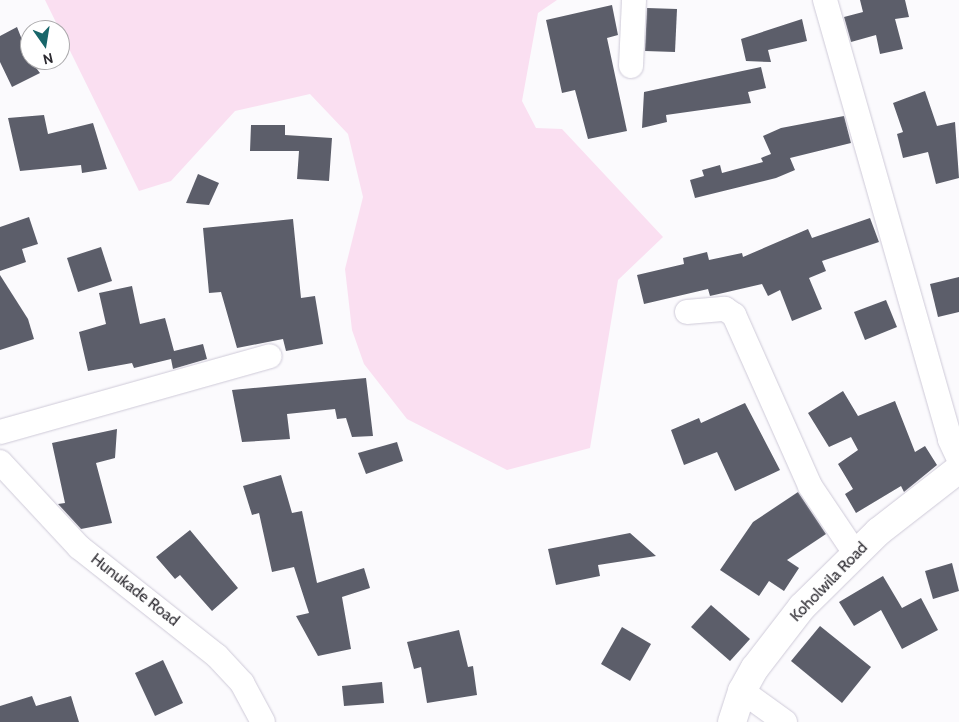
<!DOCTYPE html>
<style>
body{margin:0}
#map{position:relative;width:959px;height:722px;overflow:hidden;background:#fbfafd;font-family:Cabin,sans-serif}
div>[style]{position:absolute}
.green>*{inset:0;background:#fadff1}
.building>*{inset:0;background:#5c5e6a}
.roads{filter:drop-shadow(0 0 1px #cecad8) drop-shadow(0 0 1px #cecad8)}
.street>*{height:24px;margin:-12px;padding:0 12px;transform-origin:12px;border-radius:12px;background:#fff}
.secondary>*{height:28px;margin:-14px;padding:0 14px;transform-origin:14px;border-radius:14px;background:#fff}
span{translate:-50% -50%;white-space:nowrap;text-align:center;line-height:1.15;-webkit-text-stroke:5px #fff;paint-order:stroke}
.street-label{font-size:16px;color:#2c2a30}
.north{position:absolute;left:20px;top:20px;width:50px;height:50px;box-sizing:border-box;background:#fff;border:1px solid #abaaac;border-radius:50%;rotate:167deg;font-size:14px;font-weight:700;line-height:20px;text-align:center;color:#2c2a30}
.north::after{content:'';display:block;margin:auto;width:18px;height:22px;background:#18666a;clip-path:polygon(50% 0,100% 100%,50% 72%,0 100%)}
</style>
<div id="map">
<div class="green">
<i style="clip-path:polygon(45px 0,557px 0,538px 13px,522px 101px,536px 128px,562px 129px,663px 237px,618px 280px,590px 448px,507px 470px,407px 419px,364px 364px,352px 330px,345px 269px,363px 197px,348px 134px,310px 94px,235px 111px,171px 181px,139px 191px)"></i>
</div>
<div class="building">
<i style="clip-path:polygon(860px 0,905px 0,909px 17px,895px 19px,903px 49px,880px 54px,876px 35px,851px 42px,844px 17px,863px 12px)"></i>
<i style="clip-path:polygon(612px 5px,618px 35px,607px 38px,627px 131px,588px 139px,575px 90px,562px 93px,546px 20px)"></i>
<i style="clip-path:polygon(647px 8px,677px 9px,675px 52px,645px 51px)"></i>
<i style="clip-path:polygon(802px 19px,807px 41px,768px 50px,771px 62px,746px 61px,741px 39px)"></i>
<i style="clip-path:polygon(17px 27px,30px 60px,40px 73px,12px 87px,0 62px,0 36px)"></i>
<i style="clip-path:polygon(761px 67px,766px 88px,748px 92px,751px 103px,666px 115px,667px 122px,642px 128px,644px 92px)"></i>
<i style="clip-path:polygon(925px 91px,937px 126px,955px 122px,959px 178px,936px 184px,928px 152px,903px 158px,897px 134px,903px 132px,893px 103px)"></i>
<i style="clip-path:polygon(44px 115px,48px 134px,93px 123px,107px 169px,82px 173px,81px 165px,20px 171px,8px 118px)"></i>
<i style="clip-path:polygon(844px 116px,851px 143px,790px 158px,795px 170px,776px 178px,695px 198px,690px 180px,704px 176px,702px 170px,720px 165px,722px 173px,763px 162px,761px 158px,771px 154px,763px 136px,781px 128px)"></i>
<i style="clip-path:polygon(251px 125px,285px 125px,285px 135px,332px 138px,329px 181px,297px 179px,299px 151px,250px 151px)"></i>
<i style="clip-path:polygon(198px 174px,219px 183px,209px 205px,186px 203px)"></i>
<i style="clip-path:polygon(29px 217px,38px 244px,22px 249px,26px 262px,0 271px,0 227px)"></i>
<i style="clip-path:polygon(870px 218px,879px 242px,822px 261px,826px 271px,809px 278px,822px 309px,792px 321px,780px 290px,768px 296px,762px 284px,710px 296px,708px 289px,644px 304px,637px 275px,684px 264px,683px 258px,707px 252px,709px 260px,742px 253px,743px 257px,808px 229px,812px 238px)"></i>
<i style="clip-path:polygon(293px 219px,301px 298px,315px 296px,323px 344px,286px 351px,283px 339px,237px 348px,221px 292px,209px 293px,203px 228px)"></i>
<i style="clip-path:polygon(101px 247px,112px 281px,78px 292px,67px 258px)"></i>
<i style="clip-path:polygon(0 275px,28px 319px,34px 339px,0 350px)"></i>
<i style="clip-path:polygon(959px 277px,959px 312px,938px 317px,930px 284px)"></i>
<i style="clip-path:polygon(132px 286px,140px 324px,165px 318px,174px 351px,203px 344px,207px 359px,173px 369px,171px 359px,134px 368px,132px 363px,88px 371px,79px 332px,106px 324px,99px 293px)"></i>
<i style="clip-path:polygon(886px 300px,897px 327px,865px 340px,854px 312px)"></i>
<i style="clip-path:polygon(366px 378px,373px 436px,352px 437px,346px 418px,337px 419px,335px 409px,287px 414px,290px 439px,242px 442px,232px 390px)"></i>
<i style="clip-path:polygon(843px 391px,858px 416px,895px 401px,915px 452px,925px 446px,937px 465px,904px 492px,901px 486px,856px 513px,845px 494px,853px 489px,838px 464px,858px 450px,851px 437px,829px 447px,808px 413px)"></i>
<i style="clip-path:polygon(745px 403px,780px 470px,735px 491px,717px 452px,684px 465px,671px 430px,699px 418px,701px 423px)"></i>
<i style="clip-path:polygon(117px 429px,115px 458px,96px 463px,112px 523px,81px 529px,58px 504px,65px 503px,52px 443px)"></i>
<i style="clip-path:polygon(397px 442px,403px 461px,366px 474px,358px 453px)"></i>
<i style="clip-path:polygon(281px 475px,292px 513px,302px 511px,317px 583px,364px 568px,370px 588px,342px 597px,351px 649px,318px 656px,296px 616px,309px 613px,294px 567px,272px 572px,259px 513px,252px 515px,243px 486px)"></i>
<i style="clip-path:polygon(798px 492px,826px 534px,787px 560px,799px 568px,784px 591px,769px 581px,759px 596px,720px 570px,753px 522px)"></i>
<i style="clip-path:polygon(190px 530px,238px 588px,212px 611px,180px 575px,175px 579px,156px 557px)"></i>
<i style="clip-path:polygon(630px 533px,656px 556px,598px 565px,600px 576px,556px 585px,548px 549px)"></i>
<i style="clip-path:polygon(952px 563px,959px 591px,933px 599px,925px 571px)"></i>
<i style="clip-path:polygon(883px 576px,902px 608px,921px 598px,938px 630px,902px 649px,881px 610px,854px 626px,839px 602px)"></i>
<i style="clip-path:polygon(711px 605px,750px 639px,730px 661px,691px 627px)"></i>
<i style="clip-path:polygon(820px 626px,871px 667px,842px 703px,791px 661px)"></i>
<i style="clip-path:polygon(622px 627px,651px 644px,630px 681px,601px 664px)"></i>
<i style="clip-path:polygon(459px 630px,468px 667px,473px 666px,477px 695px,427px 703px,421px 667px,414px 669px,407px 642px)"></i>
<i style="clip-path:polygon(163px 660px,183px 703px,155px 716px,135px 673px)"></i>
<i style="clip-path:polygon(382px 682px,384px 703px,344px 706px,342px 686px)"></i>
<i style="clip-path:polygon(32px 696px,36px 706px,71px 696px,79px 722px,0 722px,0 706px)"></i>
</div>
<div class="roads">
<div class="street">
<i style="left:825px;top:0;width:457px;rotate:74.1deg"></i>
<i style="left:950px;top:440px;width:21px;rotate:65deg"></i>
<i style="left:631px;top:66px;width:66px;rotate:-87.4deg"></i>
<i style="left:687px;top:312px;width:38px;rotate:-5deg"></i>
<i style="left:725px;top:309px;width:11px;rotate:34deg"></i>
<i style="left:734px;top:315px;width:187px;rotate:66deg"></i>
<i style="left:810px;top:486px;width:81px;rotate:56.1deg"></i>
<i style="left:0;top:432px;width:280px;rotate:-15.7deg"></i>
<i style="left:0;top:462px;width:116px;rotate:47.1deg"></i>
<i style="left:79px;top:547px;width:176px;rotate:38.3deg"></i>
<i style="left:217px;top:656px;width:37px;rotate:47deg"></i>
<i style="left:242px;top:683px;width:44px;rotate:61.7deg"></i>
<i style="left:742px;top:691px;width:53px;rotate:35.8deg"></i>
</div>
<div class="secondary">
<i style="left:732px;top:722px;width:33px;rotate:-72deg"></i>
<i style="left:742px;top:691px;width:26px;rotate:-61deg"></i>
<i style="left:755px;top:668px;width:77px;rotate:-52.4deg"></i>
<i style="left:802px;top:607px;width:107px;rotate:-44.6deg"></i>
<i style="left:878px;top:532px;width:103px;rotate:-37.9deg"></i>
</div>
</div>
<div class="street-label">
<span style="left:829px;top:582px;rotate:-46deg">Koholwila Road</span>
<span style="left:135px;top:590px;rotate:38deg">Hunukade Road</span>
</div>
<div class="north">N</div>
</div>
